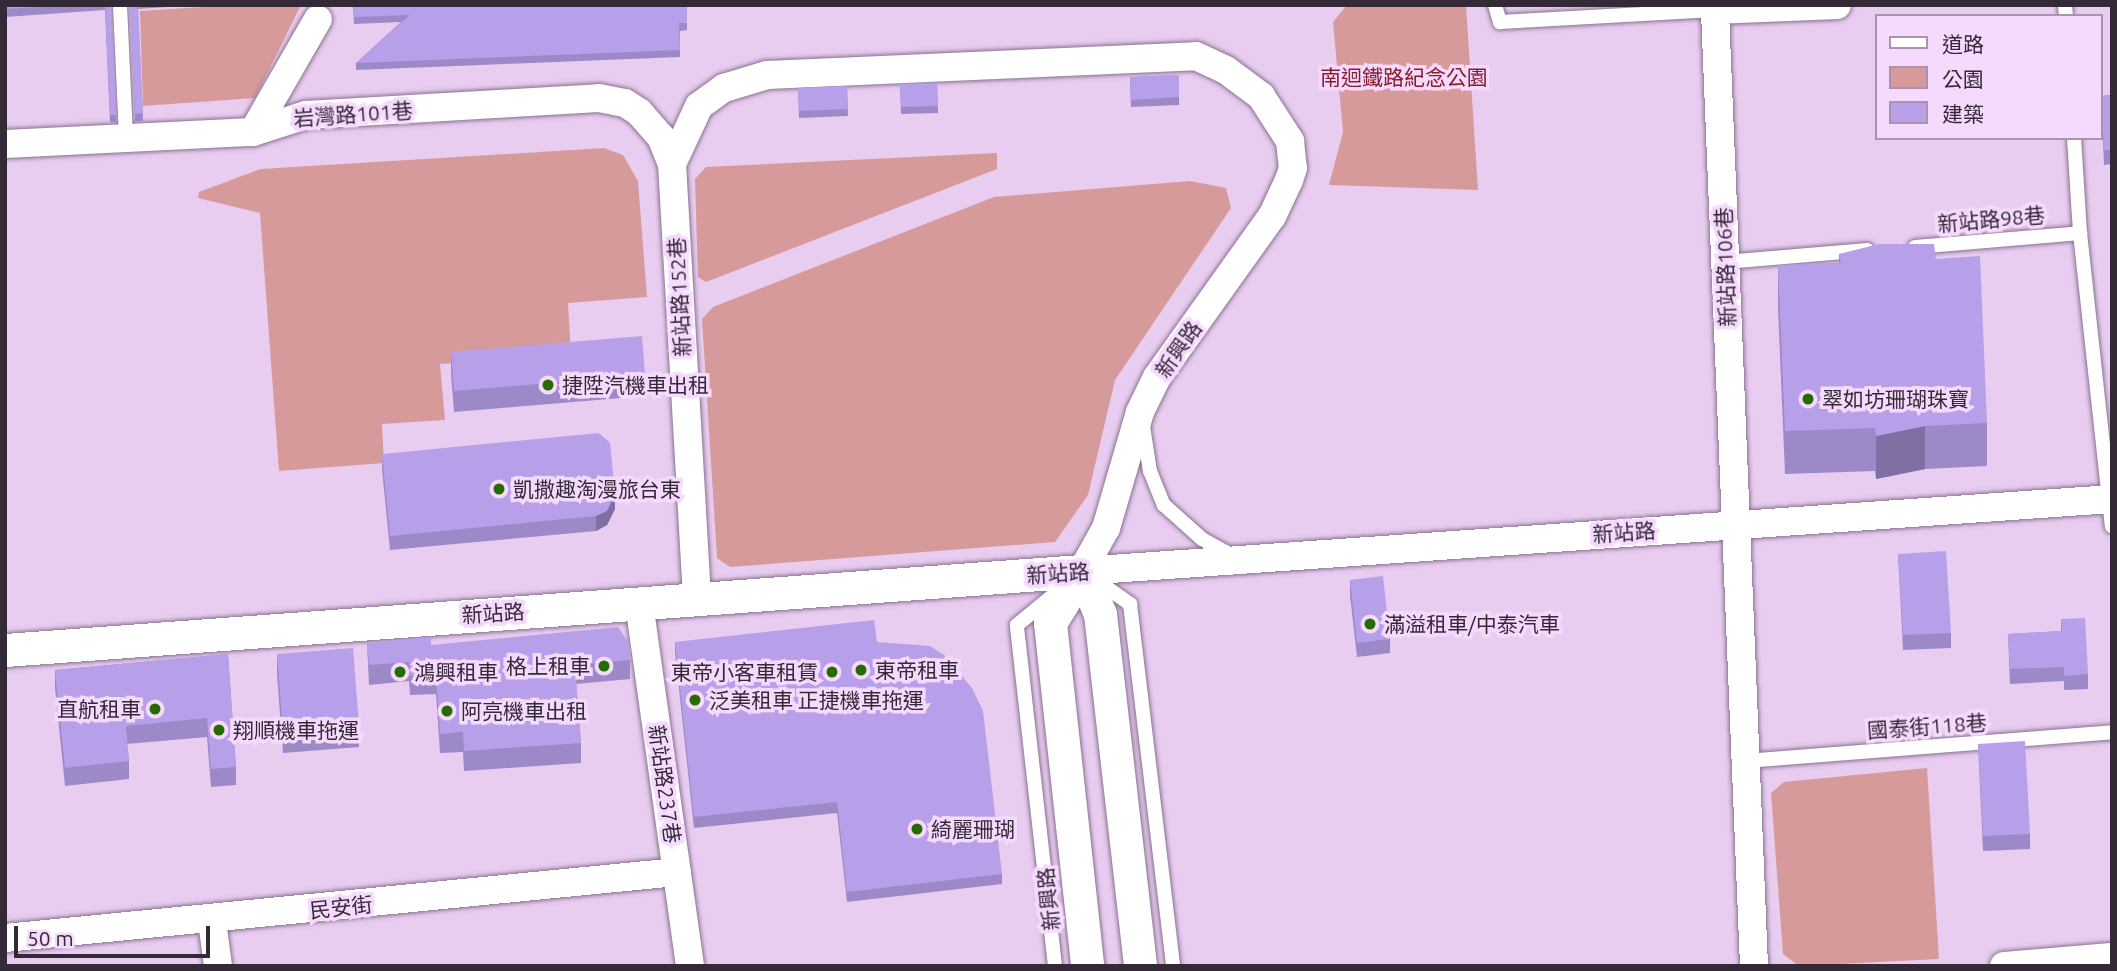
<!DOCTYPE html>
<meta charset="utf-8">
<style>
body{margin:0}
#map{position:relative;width:2117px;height:971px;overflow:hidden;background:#e8cdf0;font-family:Ubuntu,"Noto Sans TC",sans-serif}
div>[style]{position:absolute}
.green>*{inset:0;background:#d79a9a}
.roads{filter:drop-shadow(0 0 2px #8a7191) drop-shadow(0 0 2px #8a7191)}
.service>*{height:14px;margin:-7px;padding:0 7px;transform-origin:7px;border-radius:7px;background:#fff}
.minor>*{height:28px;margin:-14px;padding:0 14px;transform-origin:14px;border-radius:14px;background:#fff}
.tertiary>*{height:33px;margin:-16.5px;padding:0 16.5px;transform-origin:16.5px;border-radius:16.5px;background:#fff}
.wall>*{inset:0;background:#9d89c8}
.shaded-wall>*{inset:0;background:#806fa3}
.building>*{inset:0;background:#b79fe9}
.dots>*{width:19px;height:19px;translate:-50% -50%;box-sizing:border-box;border:4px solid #f5dafd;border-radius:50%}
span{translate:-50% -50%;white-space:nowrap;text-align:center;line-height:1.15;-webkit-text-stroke:7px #f5dafd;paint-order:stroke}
.park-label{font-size:21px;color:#861f2d}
.street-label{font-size:21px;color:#342a37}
.poi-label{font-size:21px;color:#342a37}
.left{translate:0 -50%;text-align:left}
.right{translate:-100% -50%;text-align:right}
.frame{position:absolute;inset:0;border:7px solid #342a37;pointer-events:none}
.legend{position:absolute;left:1875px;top:14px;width:228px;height:126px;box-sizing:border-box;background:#f5dafd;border:2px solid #a894ae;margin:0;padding:9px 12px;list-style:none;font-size:21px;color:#342a37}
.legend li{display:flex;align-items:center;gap:14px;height:35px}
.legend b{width:35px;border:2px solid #a894ae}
.scale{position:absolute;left:14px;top:926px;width:196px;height:32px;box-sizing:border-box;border:4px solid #342a37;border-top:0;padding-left:9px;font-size:21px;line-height:24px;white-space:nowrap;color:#342a37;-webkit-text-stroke:5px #f5dafd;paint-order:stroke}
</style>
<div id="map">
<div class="green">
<i style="clip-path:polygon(234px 5px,301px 5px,255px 98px,143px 106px,140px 11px)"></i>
<i style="clip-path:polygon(1347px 5px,1466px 5px,1478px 190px,1329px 185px,1343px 132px,1333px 22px)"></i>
<i style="clip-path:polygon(604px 148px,623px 155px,638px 181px,647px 297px,568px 303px,571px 354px,440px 364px,445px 420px,382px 424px,384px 463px,279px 471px,260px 213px,198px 198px,199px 192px,261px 169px)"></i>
<i style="clip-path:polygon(997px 153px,997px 169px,706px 282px,698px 277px,695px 179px,706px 167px)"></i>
<i style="clip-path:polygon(1190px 181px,1226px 188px,1231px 208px,1115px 380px,1088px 495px,1055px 542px,730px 567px,717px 558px,702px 319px,713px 307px,994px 197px)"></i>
<i style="clip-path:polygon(1927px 768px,1939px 959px,1799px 966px,1783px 954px,1771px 793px,1784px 782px)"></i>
</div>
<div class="roads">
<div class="service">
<i style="left:120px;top:5px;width:133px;rotate:87.4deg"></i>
<i style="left:1495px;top:5px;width:18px;rotate:74deg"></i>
<i style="left:1500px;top:22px;width:215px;rotate:-3.2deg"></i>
<i style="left:2065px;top:5px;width:11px;rotate:85deg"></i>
<i style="left:2080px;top:233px;width:295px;rotate:83.8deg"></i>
<i style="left:1915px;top:247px;width:166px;rotate:-4.8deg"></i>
<i style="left:2080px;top:233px;width:95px;rotate:-93.6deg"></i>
<i style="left:1725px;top:262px;width:143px;rotate:-4.8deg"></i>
<i style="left:1143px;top:426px;width:46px;rotate:81.2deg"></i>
<i style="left:1150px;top:471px;width:37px;rotate:68deg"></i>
<i style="left:1164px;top:505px;width:51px;rotate:41.8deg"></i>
<i style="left:1202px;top:539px;width:35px;rotate:29deg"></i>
<i style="left:1092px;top:577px;width:47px;rotate:35.4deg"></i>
<i style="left:1130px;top:604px;width:365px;rotate:83.2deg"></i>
<i style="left:1746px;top:761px;width:367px;rotate:-4.5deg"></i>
<i style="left:1055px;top:966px;width:343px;rotate:-96.4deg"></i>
<i style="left:1017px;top:625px;width:52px;rotate:-39.5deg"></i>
</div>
<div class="minor">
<i style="left:253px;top:132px;width:130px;rotate:-60.1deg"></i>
<i style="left:5px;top:144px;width:248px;rotate:-2.8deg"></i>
<i style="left:253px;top:132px;width:56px;rotate:-17.8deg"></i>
<i style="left:306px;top:115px;width:293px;rotate:-3.3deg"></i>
<i style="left:599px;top:98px;width:26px;rotate:11deg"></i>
<i style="left:625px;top:103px;width:17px;rotate:33deg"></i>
<i style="left:639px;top:112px;width:33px;rotate:49deg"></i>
<i style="left:661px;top:137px;width:29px;rotate:68deg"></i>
<i style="left:672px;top:164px;width:435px;rotate:86.7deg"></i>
<i style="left:672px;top:164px;width:64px;rotate:-65deg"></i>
<i style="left:699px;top:106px;width:31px;rotate:-36deg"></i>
<i style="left:724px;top:88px;width:45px;rotate:-16.8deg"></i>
<i style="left:767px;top:75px;width:429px;rotate:-2.5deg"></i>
<i style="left:1196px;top:56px;width:33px;rotate:25deg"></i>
<i style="left:1226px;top:70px;width:44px;rotate:36.6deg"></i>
<i style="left:1261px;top:96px;width:54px;rotate:57.2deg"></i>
<i style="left:1290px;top:141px;width:27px;rotate:84deg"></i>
<i style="left:1293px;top:168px;width:13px;rotate:108deg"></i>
<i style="left:1289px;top:180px;width:40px;rotate:115deg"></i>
<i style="left:1272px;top:216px;width:198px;rotate:125.5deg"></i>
<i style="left:1157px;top:377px;width:39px;rotate:116deg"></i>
<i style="left:1140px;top:412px;width:121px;rotate:106.3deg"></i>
<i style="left:1106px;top:528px;width:49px;rotate:119.2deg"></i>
<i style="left:1082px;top:571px;width:1033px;rotate:-4deg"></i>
<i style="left:639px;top:603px;width:367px;rotate:82deg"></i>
<i style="left:212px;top:921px;width:45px;rotate:82.4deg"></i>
<i style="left:5px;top:938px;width:675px;rotate:-5.61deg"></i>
<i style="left:1754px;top:966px;width:957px;rotate:-92.34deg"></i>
<i style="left:1715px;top:10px;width:122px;rotate:-2.3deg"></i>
<i style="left:2004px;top:966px;width:108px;rotate:-4.8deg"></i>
</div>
<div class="tertiary">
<i style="left:1082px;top:571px;width:61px;rotate:121.6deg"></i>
<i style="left:1050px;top:623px;width:345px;rotate:83.8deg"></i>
<i style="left:1082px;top:571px;width:47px;rotate:67.3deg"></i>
<i style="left:1100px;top:614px;width:354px;rotate:83.5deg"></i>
<i style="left:5px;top:650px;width:1080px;rotate:-4.2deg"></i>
</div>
</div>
<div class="wall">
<i style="clip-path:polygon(5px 5px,111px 5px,116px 122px,110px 122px,105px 10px,5px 17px)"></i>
<i style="clip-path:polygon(130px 5px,197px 5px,138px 9px,143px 121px,135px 121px)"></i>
<i style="clip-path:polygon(353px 5px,687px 5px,687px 30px,680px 31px,680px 57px,356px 70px,356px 63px,401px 22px,354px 24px)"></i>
<i style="clip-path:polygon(1179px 75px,1179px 105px,1131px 107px,1130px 77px)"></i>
<i style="clip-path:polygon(937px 83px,938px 113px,901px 114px,900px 84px)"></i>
<i style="clip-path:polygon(847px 86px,848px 116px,799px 118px,798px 88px)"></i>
<i style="clip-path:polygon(2112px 95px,2112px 164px,2104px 165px,2101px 96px)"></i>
<i style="clip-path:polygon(1839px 254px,1936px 259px,1987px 423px,1987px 466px,1925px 469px,1876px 479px,1875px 471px,1785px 474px,1778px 308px,1778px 265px,1839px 263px)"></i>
<i style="clip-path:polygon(451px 352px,645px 375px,645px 396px,454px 412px,451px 374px)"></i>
<i style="clip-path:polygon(382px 454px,615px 509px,607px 525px,596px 531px,390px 550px,382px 469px)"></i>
<i style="clip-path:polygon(1898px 554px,1951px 633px,1951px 648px,1903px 650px)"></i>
<i style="clip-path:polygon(1350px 580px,1390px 639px,1390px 653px,1357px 657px,1350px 595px)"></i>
<i style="clip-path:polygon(2061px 619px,2088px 674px,2088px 689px,2064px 690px,2064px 681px,2010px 684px,2008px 634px,2061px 631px)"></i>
<i style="clip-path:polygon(675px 642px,877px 642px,1002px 874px,1002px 884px,847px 902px,837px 813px,694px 828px,675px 652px)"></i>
<i style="clip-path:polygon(367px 643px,431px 645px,630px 660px,630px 679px,576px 684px,581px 743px,581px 763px,464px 771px,463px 752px,440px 753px,436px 694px,410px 695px,409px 681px,369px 685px)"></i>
<i style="clip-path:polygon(228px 654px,236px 767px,236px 785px,211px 787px,207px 737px,127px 744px,129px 761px,129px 779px,65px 786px,55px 688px,55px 670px)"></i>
<i style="clip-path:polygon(277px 654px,359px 726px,359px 747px,283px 753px,277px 675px)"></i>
<i style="clip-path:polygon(1978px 744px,2030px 834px,2030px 849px,1983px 851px)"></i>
</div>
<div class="shaded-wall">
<i style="clip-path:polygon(1925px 426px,1925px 469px,1876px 479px,1876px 436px)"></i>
<i style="clip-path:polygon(615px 494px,615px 509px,607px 525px,596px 531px,596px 516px)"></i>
</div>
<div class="building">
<i style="clip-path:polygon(5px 5px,69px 5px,5px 9px)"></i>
<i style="clip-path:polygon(105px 5px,111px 5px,116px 115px,110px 115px)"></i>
<i style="clip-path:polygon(130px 5px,138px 5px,143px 113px,135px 114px)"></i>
<i style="clip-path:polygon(354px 5px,687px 5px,687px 23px,679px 23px,680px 50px,356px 63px,410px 15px,354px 17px)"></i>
<i style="clip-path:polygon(1179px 75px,1179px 97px,1131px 100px,1130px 77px)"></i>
<i style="clip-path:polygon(937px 83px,938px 106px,901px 107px,900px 84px)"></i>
<i style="clip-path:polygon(847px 86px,848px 109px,799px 111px,798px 88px)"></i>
<i style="clip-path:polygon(2112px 95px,2112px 150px,2104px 150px,2101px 96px)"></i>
<i style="clip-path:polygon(1879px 244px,1934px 244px,1936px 259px,1980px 256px,1987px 423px,1925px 426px,1876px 436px,1875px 428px,1785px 431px,1778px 265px,1841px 263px,1839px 254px)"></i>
<i style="clip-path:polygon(642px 336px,645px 375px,454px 391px,451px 352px)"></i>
<i style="clip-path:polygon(599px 433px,610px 443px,615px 494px,607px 511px,596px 516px,390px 536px,382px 454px)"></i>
<i style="clip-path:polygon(1946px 551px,1951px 633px,1903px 635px,1898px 554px)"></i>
<i style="clip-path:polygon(1383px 576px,1390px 639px,1357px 643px,1350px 580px)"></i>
<i style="clip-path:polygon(2085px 618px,2088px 674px,2064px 676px,2064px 667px,2010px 669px,2008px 634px,2062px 631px,2061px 619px)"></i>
<i style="clip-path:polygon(874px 620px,877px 642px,930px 646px,944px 655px,972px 688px,983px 711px,1002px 874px,847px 892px,837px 802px,694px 817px,675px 642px)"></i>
<i style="clip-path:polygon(618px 627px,629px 643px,630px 660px,575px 665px,581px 743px,464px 751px,463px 732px,440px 734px,436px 674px,410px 676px,409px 662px,369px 665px,367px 643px,431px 637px,431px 645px)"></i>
<i style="clip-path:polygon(353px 648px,359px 726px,283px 732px,277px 654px)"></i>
<i style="clip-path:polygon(228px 654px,236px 767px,211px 769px,207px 718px,126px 726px,129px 761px,65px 768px,55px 670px)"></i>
<i style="clip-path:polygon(2025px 741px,2030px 834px,1983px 836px,1978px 744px)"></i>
</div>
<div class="dots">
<i style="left:548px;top:385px;background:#266b02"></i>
<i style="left:1808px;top:399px;background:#266b02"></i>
<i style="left:499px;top:489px;background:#266b02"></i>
<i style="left:1370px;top:624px;background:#266b02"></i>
<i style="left:604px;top:666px;background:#266b02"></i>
<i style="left:861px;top:670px;background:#266b02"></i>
<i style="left:400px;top:672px;background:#266b02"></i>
<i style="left:832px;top:672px;background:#266b02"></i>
<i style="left:695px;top:700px;background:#266b02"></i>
<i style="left:155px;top:709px;background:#266b02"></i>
<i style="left:447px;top:711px;background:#266b02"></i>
<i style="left:219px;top:730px;background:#266b02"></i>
<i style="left:917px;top:829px;background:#266b02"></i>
</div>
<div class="park-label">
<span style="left:1404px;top:77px">南迴鐵路紀念公園</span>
</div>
<div class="street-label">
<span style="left:353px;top:114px;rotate:-4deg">岩灣路101巷</span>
<span style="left:1991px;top:219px;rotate:-5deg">新站路98巷</span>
<span style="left:1725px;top:267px;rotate:-92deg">新站路106巷</span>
<span style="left:679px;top:297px;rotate:-93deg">新站路152巷</span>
<span style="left:1178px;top:349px;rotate:-55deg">新興路</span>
<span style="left:1624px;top:532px;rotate:-4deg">新站路</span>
<span style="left:1058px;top:573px;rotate:-4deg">新站路</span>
<span style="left:493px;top:613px;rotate:-4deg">新站路</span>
<span style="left:1927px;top:726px;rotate:-4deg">國泰街118巷</span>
<span style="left:665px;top:784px;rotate:82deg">新站路237巷</span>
<span style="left:1048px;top:899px;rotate:-96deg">新興路</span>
<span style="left:341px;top:907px;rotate:-6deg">民安街</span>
</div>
<div class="poi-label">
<span class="left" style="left:562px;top:385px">捷陞汽機車出租</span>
<span class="left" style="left:1822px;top:399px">翠如坊珊瑚珠寶</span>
<span class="left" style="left:513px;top:489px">凱撒趣淘漫旅台東</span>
<span class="left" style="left:1384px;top:624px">滿溢租車/中泰汽車</span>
<span class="right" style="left:590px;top:666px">格上租車</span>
<span class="left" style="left:875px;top:670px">東帝租車</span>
<span class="left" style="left:414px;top:672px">鴻興租車</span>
<span class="right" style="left:818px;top:672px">東帝小客車租賃</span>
<span class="left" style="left:709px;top:700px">泛美租車 正捷機車拖運</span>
<span class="right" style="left:141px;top:709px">直航租車</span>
<span class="left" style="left:461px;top:711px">阿亮機車出租</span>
<span class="left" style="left:233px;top:730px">翔順機車拖運</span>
<span class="left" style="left:931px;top:829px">綺麗珊瑚</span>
</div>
<div class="frame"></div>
<ul class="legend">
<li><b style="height:9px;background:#fff"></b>道路</li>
<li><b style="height:19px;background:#d79a9a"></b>公園</li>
<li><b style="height:19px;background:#b79fe9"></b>建築</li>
</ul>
<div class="scale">50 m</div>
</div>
